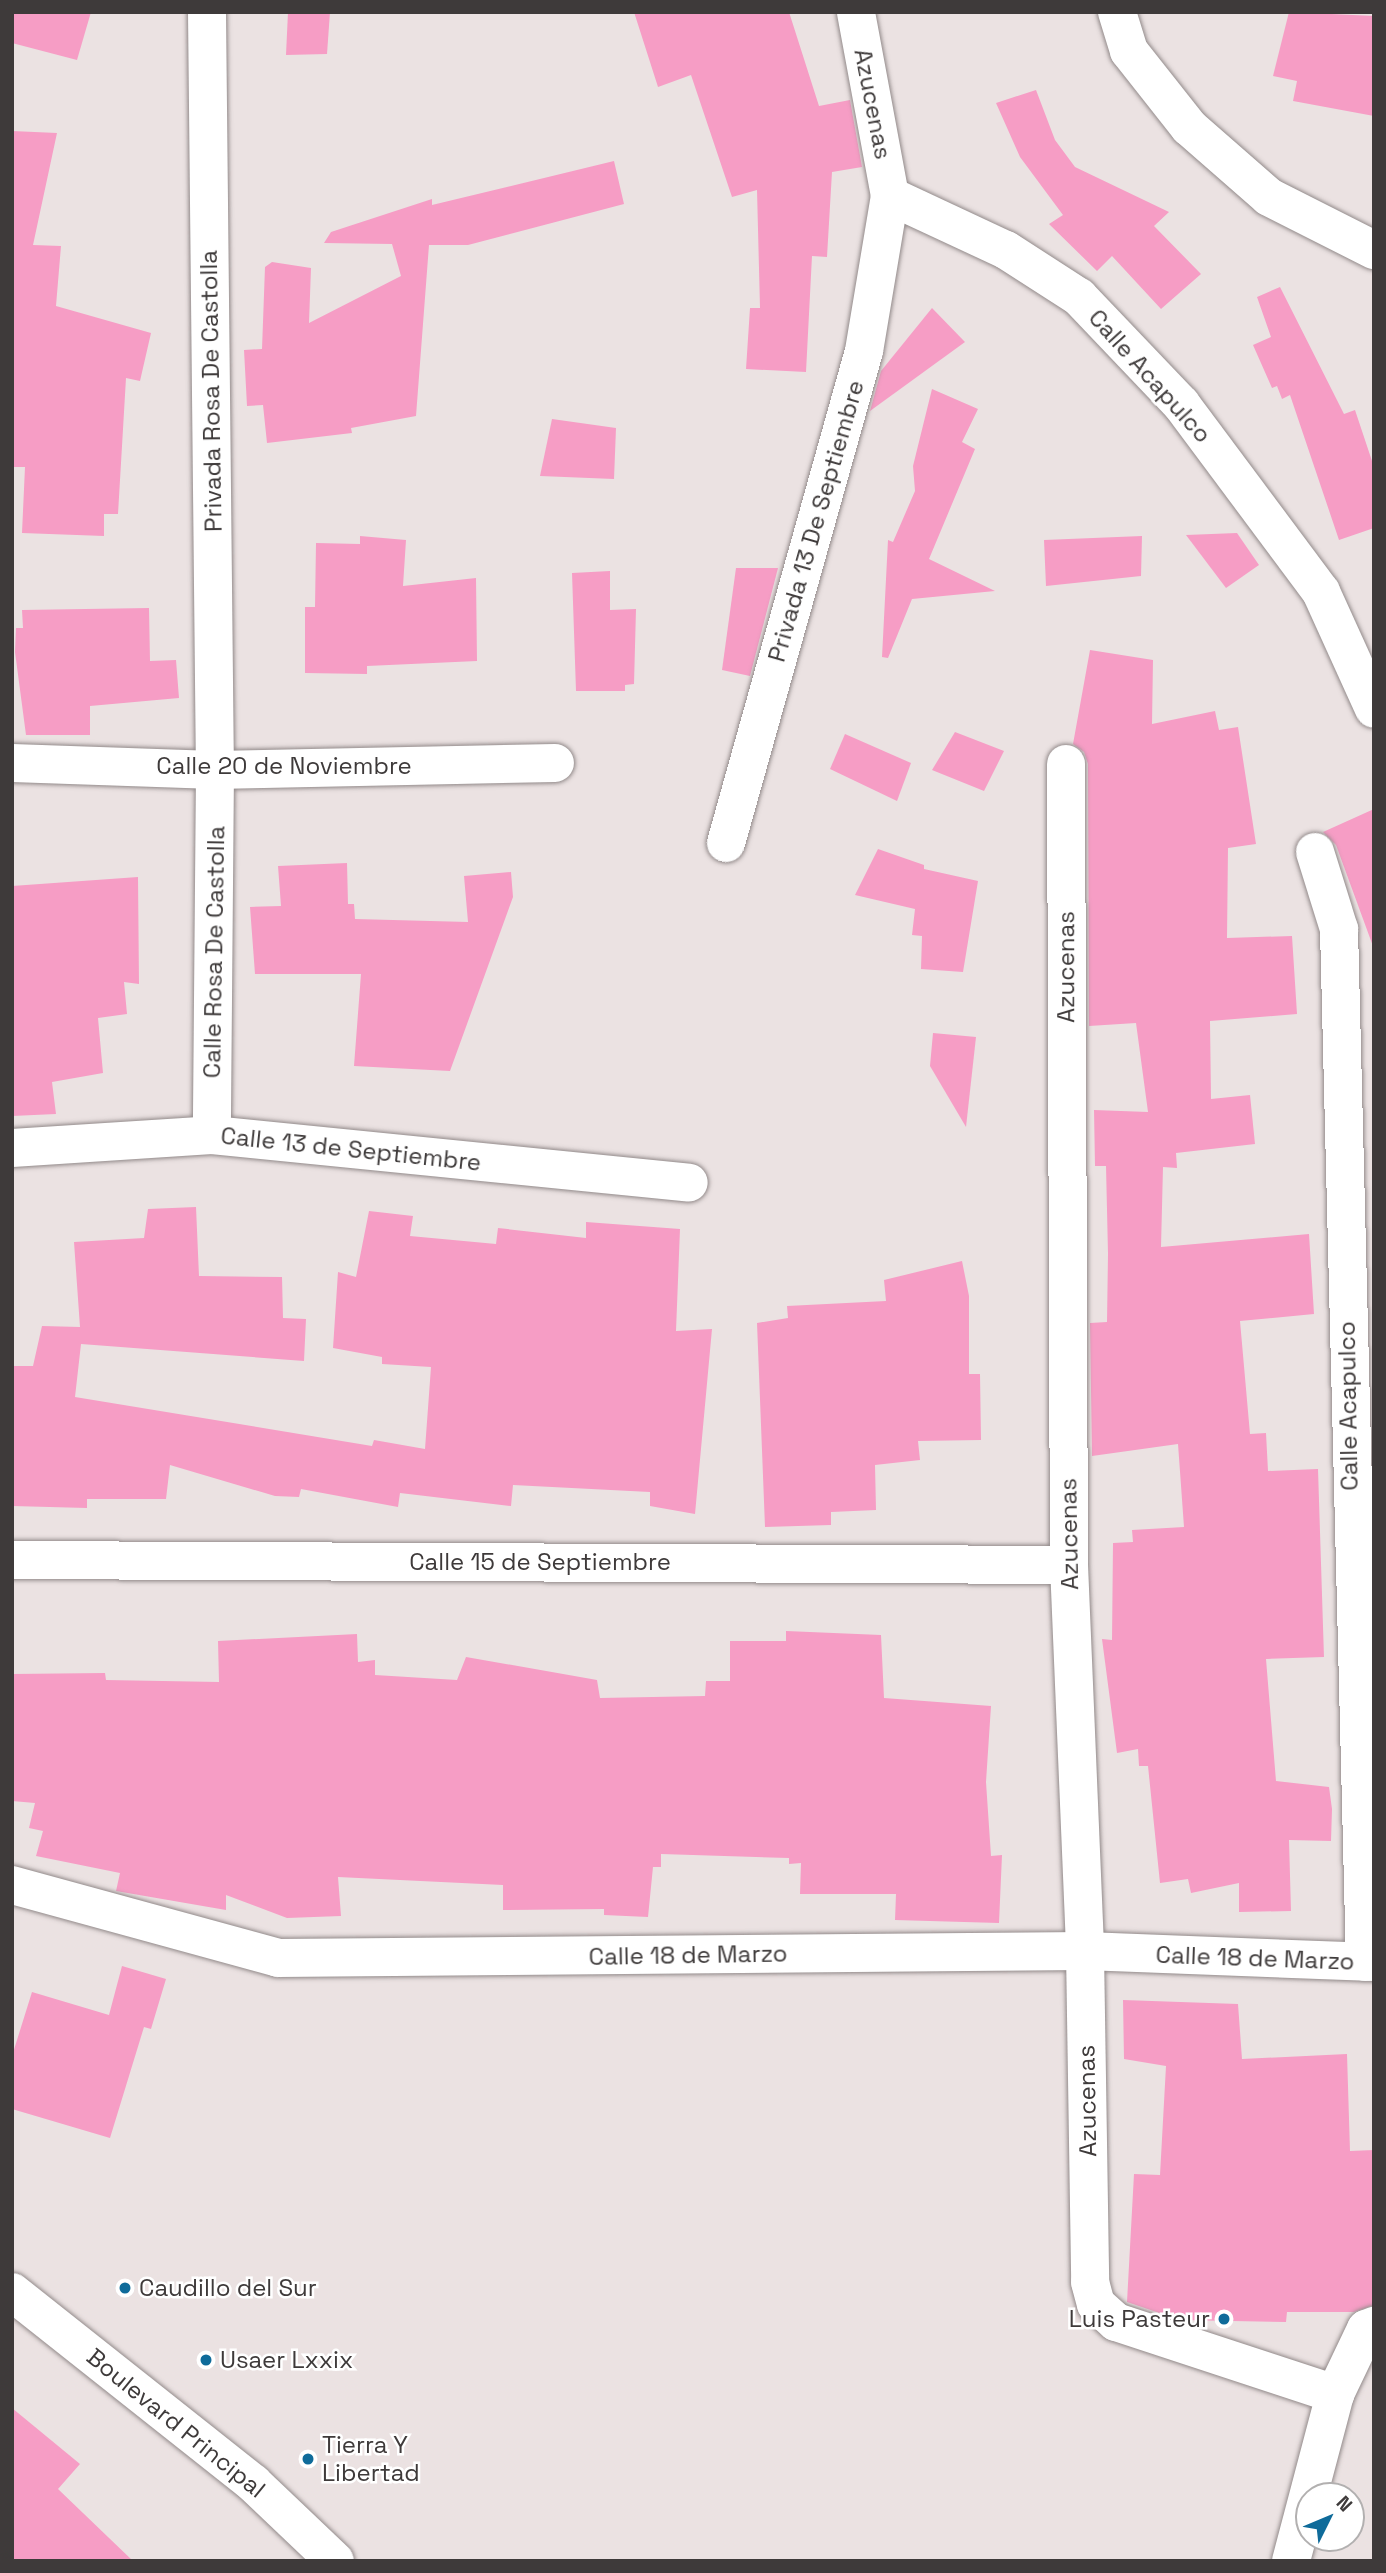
<!DOCTYPE html>
<style>
body{margin:0}
#map{position:relative;width:1386px;height:2573px;overflow:hidden;background:#ebe2e2;font-family:"Space Grotesk",sans-serif}
div>[style]{position:absolute}
.building>*{inset:0;background:#f69dc5}
.roads{filter:drop-shadow(0 0 2px #928a8a) drop-shadow(0 0 2px #928a8a)}
.street>*{height:38px;margin:-19px;padding:0 19px;transform-origin:19px;border-radius:19px;background:#fff}
.secondary>*{height:38px;margin:-19px;padding:0 19px;transform-origin:19px;border-radius:19px;background:#fff}
.dots>*{width:19px;height:19px;translate:-50% -50%;box-sizing:border-box;border:4px solid #fff;border-radius:50%}
span{translate:-50% -50%;white-space:nowrap;text-align:center;line-height:1.15;-webkit-text-stroke:5px #fff;paint-order:stroke}
.street-label{font-size:24px;color:#3e3a3a}
.poi-label{font-size:24px;color:#3e3a3a}
.left{translate:0 -50%;text-align:left}
.right{translate:-100% -50%;text-align:right}
.frame{position:absolute;inset:0;border:14px solid #3e3a3a;pointer-events:none}
.north{position:absolute;left:1295px;top:2482px;width:70px;height:70px;box-sizing:border-box;background:#fff;border:2px solid #b2b0b0;border-radius:50%;rotate:47deg;font-size:19px;font-weight:700;line-height:28px;text-align:center;color:#3e3a3a}
.north::after{content:'';display:block;margin:auto;width:24px;height:32px;background:#0f6b9a;clip-path:polygon(50% 0,100% 100%,50% 72%,0 100%)}
</style>
<div id="map">
<div class="building">
<i style="clip-path:polygon(12px 12px,91px 12px,77px 60px,12px 43px)"></i>
<i style="clip-path:polygon(288px 12px,330px 12px,327px 54px,286px 55px)"></i>
<i style="clip-path:polygon(634px 12px,789px 12px,819px 106px,850px 100px,862px 167px,832px 172px,827px 257px,812px 256px,806px 372px,746px 369px,750px 308px,760px 308px,757px 190px,732px 197px,691px 75px,658px 87px)"></i>
<i style="clip-path:polygon(1289px 12px,1374px 16px,1374px 116px,1293px 101px,1297px 81px,1273px 76px)"></i>
<i style="clip-path:polygon(1036px 90px,1055px 140px,1075px 167px,1169px 212px,1154px 226px,1201px 274px,1161px 309px,1112px 256px,1097px 271px,1049px 224px,1063px 215px,1020px 157px,996px 103px)"></i>
<i style="clip-path:polygon(12px 131px,57px 133px,33px 245px,61px 246px,56px 306px,151px 333px,140px 381px,126px 378px,118px 514px,104px 514px,104px 536px,22px 533px,25px 467px,12px 467px)"></i>
<i style="clip-path:polygon(614px 161px,624px 204px,468px 245px,429px 245px,416px 416px,351px 428px,352px 433px,267px 443px,263px 405px,247px 406px,244px 350px,262px 349px,265px 267px,272px 262px,311px 268px,309px 323px,401px 276px,392px 244px,324px 243px,331px 232px,432px 199px,432px 205px)"></i>
<i style="clip-path:polygon(1280px 287px,1344px 414px,1355px 410px,1374px 467px,1374px 528px,1339px 540px,1290px 395px,1282px 399px,1277px 386px,1272px 388px,1253px 345px,1271px 337px,1257px 297px)"></i>
<i style="clip-path:polygon(932px 308px,965px 342px,870px 411px,881px 371px)"></i>
<i style="clip-path:polygon(932px 389px,978px 409px,962px 442px,975px 449px,929px 559px,995px 591px,912px 599px,888px 658px,882px 657px,888px 540px,893px 542px,915px 491px,913px 466px)"></i>
<i style="clip-path:polygon(552px 419px,616px 428px,614px 479px,540px 476px)"></i>
<i style="clip-path:polygon(1237px 533px,1259px 565px,1226px 588px,1186px 535px)"></i>
<i style="clip-path:polygon(360px 536px,406px 540px,403px 586px,476px 578px,477px 661px,367px 666px,367px 674px,305px 673px,305px 607px,315px 607px,316px 543px,360px 544px)"></i>
<i style="clip-path:polygon(1142px 536px,1141px 576px,1046px 586px,1044px 540px)"></i>
<i style="clip-path:polygon(736px 568px,778px 568px,750px 676px,722px 670px)"></i>
<i style="clip-path:polygon(610px 571px,610px 610px,636px 609px,634px 684px,625px 685px,625px 691px,576px 691px,572px 573px)"></i>
<i style="clip-path:polygon(149px 608px,150px 661px,176px 660px,179px 698px,90px 706px,90px 735px,26px 735px,15px 652px,16px 628px,23px 628px,22px 610px)"></i>
<i style="clip-path:polygon(1090px 650px,1153px 660px,1152px 724px,1215px 711px,1219px 730px,1238px 727px,1256px 844px,1228px 848px,1227px 938px,1292px 936px,1297px 1014px,1210px 1021px,1211px 1099px,1250px 1095px,1255px 1144px,1176px 1153px,1177px 1168px,1163px 1167px,1161px 1247px,1309px 1234px,1314px 1314px,1240px 1321px,1250px 1434px,1266px 1433px,1268px 1471px,1318px 1469px,1324px 1657px,1266px 1659px,1276px 1781px,1329px 1787px,1332px 1809px,1331px 1841px,1289px 1840px,1291px 1911px,1239px 1912px,1239px 1883px,1191px 1893px,1188px 1879px,1160px 1883px,1148px 1766px,1139px 1766px,1138px 1749px,1117px 1753px,1102px 1639px,1112px 1640px,1113px 1543px,1133px 1542px,1132px 1530px,1184px 1527px,1178px 1444px,1092px 1456px,1090px 1323px,1107px 1322px,1108px 1254px,1106px 1166px,1095px 1166px,1094px 1110px,1148px 1112px,1136px 1023px,1089px 1026px,1088px 764px,1084px 752px,1073px 744px)"></i>
<i style="clip-path:polygon(955px 732px,1004px 751px,984px 791px,932px 770px)"></i>
<i style="clip-path:polygon(845px 734px,911px 763px,897px 801px,830px 769px)"></i>
<i style="clip-path:polygon(1374px 809px,1374px 949px,1336px 845px,1323px 832px)"></i>
<i style="clip-path:polygon(878px 849px,924px 865px,924px 869px,978px 881px,963px 972px,921px 969px,922px 936px,912px 935px,915px 909px,855px 895px)"></i>
<i style="clip-path:polygon(347px 863px,348px 904px,354px 904px,355px 919px,468px 922px,464px 876px,511px 872px,513px 897px,450px 1071px,354px 1066px,361px 974px,255px 974px,250px 907px,281px 906px,278px 866px)"></i>
<i style="clip-path:polygon(138px 877px,139px 984px,124px 982px,127px 1014px,98px 1018px,103px 1073px,52px 1082px,56px 1114px,12px 1116px,12px 886px)"></i>
<i style="clip-path:polygon(933px 1033px,976px 1037px,966px 1127px,930px 1066px)"></i>
<i style="clip-path:polygon(196px 1207px,199px 1276px,282px 1277px,283px 1318px,306px 1319px,304px 1361px,81px 1344px,75px 1397px,372px 1446px,374px 1440px,425px 1449px,431px 1367px,382px 1364px,382px 1357px,333px 1348px,338px 1272px,356px 1277px,369px 1211px,413px 1216px,410px 1236px,496px 1244px,498px 1228px,586px 1238px,586px 1222px,680px 1229px,676px 1331px,712px 1329px,695px 1514px,650px 1506px,650px 1492px,513px 1485px,511px 1506px,400px 1493px,398px 1507px,301px 1489px,299px 1497px,275px 1496px,170px 1465px,166px 1499px,87px 1499px,87px 1508px,12px 1506px,12px 1366px,33px 1366px,42px 1326px,80px 1327px,74px 1242px,144px 1238px,148px 1209px)"></i>
<i style="clip-path:polygon(962px 1261px,969px 1296px,969px 1374px,980px 1374px,981px 1440px,918px 1441px,920px 1460px,875px 1465px,876px 1510px,831px 1512px,831px 1525px,765px 1527px,757px 1323px,788px 1318px,787px 1306px,886px 1301px,884px 1280px)"></i>
<i style="clip-path:polygon(786px 1631px,881px 1635px,884px 1698px,991px 1706px,986px 1782px,991px 1856px,1002px 1855px,999px 1923px,895px 1920px,896px 1894px,800px 1894px,801px 1863px,789px 1864px,789px 1858px,661px 1854px,661px 1867px,653px 1867px,648px 1917px,604px 1915px,604px 1909px,503px 1910px,503px 1885px,338px 1877px,341px 1916px,287px 1918px,226px 1895px,226px 1910px,116px 1891px,120px 1873px,36px 1856px,43px 1831px,29px 1828px,35px 1803px,12px 1801px,12px 1674px,105px 1673px,106px 1680px,219px 1682px,218px 1641px,357px 1634px,358px 1662px,375px 1660px,375px 1675px,457px 1680px,466px 1657px,597px 1680px,600px 1698px,705px 1696px,706px 1681px,730px 1681px,730px 1641px,786px 1641px)"></i>
<i style="clip-path:polygon(122px 1966px,166px 1979px,151px 2029px,144px 2027px,110px 2138px,12px 2109px,12px 2056px,32px 1992px,109px 2015px)"></i>
<i style="clip-path:polygon(1123px 2000px,1238px 2004px,1242px 2059px,1347px 2054px,1350px 2151px,1374px 2150px,1374px 2305px,1354px 2312px,1287px 2312px,1286px 2322px,1180px 2320px,1127px 2302px,1134px 2174px,1160px 2175px,1166px 2066px,1124px 2059px)"></i>
<i style="clip-path:polygon(12px 2408px,80px 2464px,58px 2489px,133px 2561px,12px 2561px)"></i>
</div>
<div class="roads">
<div class="street">
<i style="left:207px;top:12px;width:758px;rotate:89.4deg"></i>
<i style="left:215px;top:770px;width:365px;rotate:90.5deg"></i>
<i style="left:1117px;top:12px;width:41px;rotate:72.9deg"></i>
<i style="left:1129px;top:51px;width:97px;rotate:51.7deg"></i>
<i style="left:1189px;top:127px;width:106px;rotate:41.2deg"></i>
<i style="left:1269px;top:197px;width:118px;rotate:26.8deg"></i>
<i style="left:890px;top:196px;width:128px;rotate:25deg"></i>
<i style="left:1006px;top:250px;width:87px;rotate:32.8deg"></i>
<i style="left:1079px;top:297px;width:148px;rotate:46.4deg"></i>
<i style="left:1181px;top:404px;width:234px;rotate:53.3deg"></i>
<i style="left:1321px;top:592px;width:128px;rotate:65.6deg"></i>
<i style="left:12px;top:763px;width:203px;rotate:2deg"></i>
<i style="left:215px;top:770px;width:340px;rotate:-1.2deg"></i>
<i style="left:1066px;top:764px;width:801px;rotate:89.79deg"></i>
<i style="left:1069px;top:1565px;width:386px;rotate:87.6deg"></i>
<i style="left:1085px;top:1951px;width:331px;rotate:89.1deg"></i>
<i style="left:1090px;top:2282px;width:23px;rotate:75deg"></i>
<i style="left:1096px;top:2304px;width:27px;rotate:42deg"></i>
<i style="left:1116px;top:2322px;width:231px;rotate:18.2deg"></i>
<i style="left:726px;top:843px;width:511px;rotate:-74.33deg"></i>
<i style="left:864px;top:351px;width:157px;rotate:-80.5deg"></i>
<i style="left:890px;top:196px;width:187px;rotate:-100.5deg"></i>
<i style="left:1315px;top:852px;width:81px;rotate:72.7deg"></i>
<i style="left:1339px;top:929px;width:1033px;rotate:88.56deg"></i>
<i style="left:12px;top:1148px;width:200px;rotate:-3.7deg"></i>
<i style="left:212px;top:1135px;width:479px;rotate:5.7deg"></i>
<i style="left:12px;top:1560px;width:1057px;rotate:0.27deg"></i>
<i style="left:12px;top:1885px;width:276px;rotate:15.3deg"></i>
<i style="left:278px;top:1958px;width:807px;rotate:-0.5deg"></i>
<i style="left:1085px;top:1951px;width:289px;rotate:2.2deg"></i>
<i style="left:1291px;top:2561px;width:173px;rotate:-75.2deg"></i>
<i style="left:1335px;top:2394px;width:72px;rotate:-64.5deg"></i>
<i style="left:1366px;top:2329px;width:9px;rotate:-21deg"></i>
</div>
<div class="secondary">
<i style="left:12px;top:2292px;width:308px;rotate:38.4deg"></i>
<i style="left:253px;top:2483px;width:113px;rotate:43.6deg"></i>
</div>
</div>
<div class="dots">
<i style="left:125px;top:2288px;background:#0f6b9a"></i>
<i style="left:1224px;top:2319px;background:#0f6b9a"></i>
<i style="left:206px;top:2360px;background:#0f6b9a"></i>
<i style="left:308px;top:2459px;background:#0f6b9a"></i>
</div>
<div class="street-label">
<span style="left:873px;top:104px;rotate:79deg">Azucenas</span>
<span style="left:1150px;top:376px;rotate:48deg">Calle Acapulco</span>
<span style="left:211px;top:391px;rotate:-91deg">Privada Rosa De Castolla</span>
<span style="left:816px;top:521px;rotate:-74deg">Privada 13 De Septiembre</span>
<span style="left:284px;top:766px">Calle 20 de Noviembre</span>
<span style="left:214px;top:952px;rotate:-89deg">Calle Rosa De Castolla</span>
<span style="left:1066px;top:967px;rotate:-90deg">Azucenas</span>
<span style="left:351px;top:1149px;rotate:6deg">Calle 13 de Septiembre</span>
<span style="left:1348px;top:1406px;rotate:-91deg">Calle Acapulco</span>
<span style="left:1069px;top:1534px;rotate:-91deg">Azucenas</span>
<span style="left:540px;top:1562px">Calle 15 de Septiembre</span>
<span style="left:688px;top:1955px;rotate:-1deg">Calle 18 de Marzo</span>
<span style="left:1255px;top:1958px;rotate:2deg">Calle 18 de Marzo</span>
<span style="left:1087px;top:2101px;rotate:-91deg">Azucenas</span>
<span style="left:176px;top:2423px;rotate:39deg">Boulevard Principal</span>
</div>
<div class="poi-label">
<span class="left" style="left:139px;top:2288px">Caudillo del Sur</span>
<span class="right" style="left:1210px;top:2319px">Luis Pasteur</span>
<span class="left" style="left:220px;top:2360px">Usaer Lxxix</span>
<span class="left" style="left:322px;top:2459px">Tierra Y<br>Libertad</span>
</div>
<div class="frame"></div>
<div class="north">N</div>
</div>
